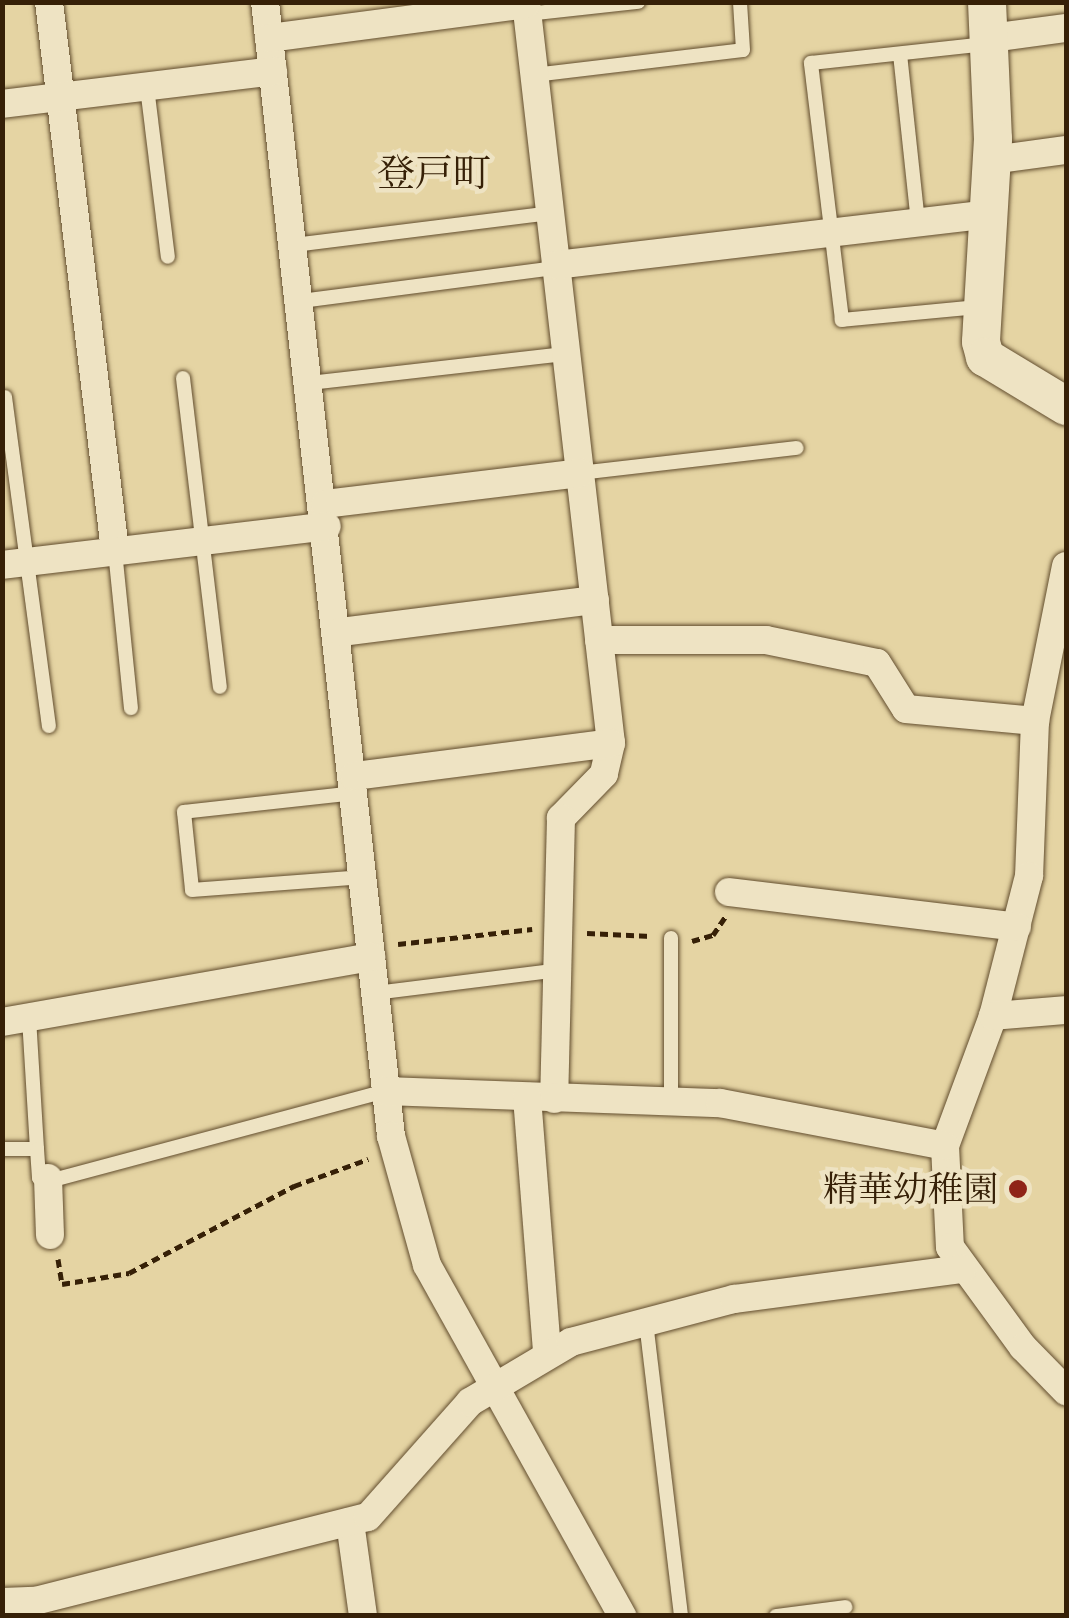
<!DOCTYPE html>
<meta charset="utf-8">
<style>
body{margin:0}
#map{position:relative;width:1069px;height:1618px;overflow:hidden;background:#e5d4a3;font-family:"Gentium Book Plus","Noto Serif JP",serif}
div>[style]{position:absolute}
.path>*{height:5px;margin-top:-2.5px;transform-origin:0;background:repeating-linear-gradient(90deg,#362007 0 8px,transparent 0 13px)}
.roads{filter:drop-shadow(0 0 2px #624d2e) drop-shadow(0 0 2px #624d2e)}
.lane>*{height:14px;margin:-7px;padding:0 7px;transform-origin:7px;border-radius:7px;background:#eee3c3}
.street>*{height:28px;margin:-14px;padding:0 14px;transform-origin:14px;border-radius:14px;background:#eee3c3}
.secondary>*{height:38px;margin:-19px;padding:0 19px;transform-origin:19px;border-radius:19px;background:#eee3c3}
.dots>*{width:28px;height:28px;translate:-50% -50%;box-sizing:border-box;border:5px solid #eee3c3;border-radius:50%}
span{translate:-50% -50%;white-space:nowrap;text-align:center;line-height:1.15;-webkit-text-stroke:9px #eee3c3;paint-order:stroke}
.poi-label{font-size:35px;color:#362007}
.right{translate:-100% -50%;text-align:right}
.neighbourhood-label{font-size:38px;color:#362007}
.frame{position:absolute;inset:0;border:5px solid #362007;pointer-events:none}
</style>
<div id="map">
<div class="path">
<i style="left:587px;top:933px;width:64px;rotate:2.7deg"></i>
<i style="left:692px;top:941px;width:22px;rotate:-16deg"></i>
<i style="left:713px;top:935px;width:22px;rotate:-56deg"></i>
<i style="left:398px;top:944px;width:135px;rotate:-6.4deg"></i>
<i style="left:58px;top:1259px;width:25px;rotate:81deg"></i>
<i style="left:62px;top:1284px;width:68px;rotate:-9.3deg"></i>
<i style="left:129px;top:1273px;width:187px;rotate:-27.8deg"></i>
<i style="left:294px;top:1186px;width:79px;rotate:-20deg"></i>
</div>
<div class="roads">
<div class="lane">
<i style="left:527px;top:14px;width:112px;rotate:-6.2deg"></i>
<i style="left:900px;top:54px;width:170px;rotate:83.9deg"></i>
<i style="left:534px;top:75px;width:210px;rotate:-6.8deg"></i>
<i style="left:743px;top:50px;width:48px;rotate:-93.6deg"></i>
<i style="left:147px;top:87px;width:171px;rotate:83deg"></i>
<i style="left:294px;top:245px;width:258px;rotate:-7.1deg"></i>
<i style="left:301px;top:301px;width:257px;rotate:-7.4deg"></i>
<i style="left:979px;top:307px;width:138px;rotate:174.6deg"></i>
<i style="left:842px;top:320px;width:259px;rotate:-96.9deg"></i>
<i style="left:811px;top:63px;width:176px;rotate:-6.2deg"></i>
<i style="left:183px;top:378px;width:311px;rotate:83.2deg"></i>
<i style="left:310px;top:383px;width:258px;rotate:-6.5deg"></i>
<i style="left:5px;top:397px;width:332px;rotate:82.4deg"></i>
<i style="left:580px;top:473px;width:218px;rotate:-6.6deg"></i>
<i style="left:115px;top:551px;width:158px;rotate:84.2deg"></i>
<i style="left:355px;top:793px;width:172px;rotate:173.7deg"></i>
<i style="left:184px;top:812px;width:78px;rotate:84.1deg"></i>
<i style="left:192px;top:890px;width:172px;rotate:-4.3deg"></i>
<i style="left:375px;top:993px;width:178px;rotate:-7.1deg"></i>
<i style="left:29px;top:1018px;width:131px;rotate:86.5deg"></i>
<i style="left:671px;top:1100px;width:162px;rotate:-90deg"></i>
<i style="left:2px;top:1149px;width:35px"></i>
<i style="left:37px;top:1149px;width:29px;rotate:86deg"></i>
<i style="left:39px;top:1178px;width:18px;rotate:3deg"></i>
<i style="left:57px;top:1179px;width:341px;rotate:-15deg"></i>
<i style="left:646px;top:1322px;width:296px;rotate:83.2deg"></i>
<i style="left:776px;top:1616px;width:70px;rotate:-7.4deg"></i>
</div>
<div class="street">
<i style="left:49px;top:2px;width:553px;rotate:83.14deg"></i>
<i style="left:265px;top:2px;width:1141px;rotate:83.66deg"></i>
<i style="left:391px;top:1136px;width:134px;rotate:74.4deg"></i>
<i style="left:427px;top:1265px;width:402px;rotate:60.9deg"></i>
<i style="left:526px;top:2px;width:746px;rotate:83.46deg"></i>
<i style="left:611px;top:743px;width:32px;rotate:103deg"></i>
<i style="left:604px;top:774px;width:62px;rotate:134.3deg"></i>
<i style="left:561px;top:818px;width:281px;rotate:91.4deg"></i>
<i style="left:269px;top:38px;width:259px;rotate:-7.5deg"></i>
<i style="left:991px;top:38px;width:76px;rotate:-7.6deg"></i>
<i style="left:2px;top:104px;width:273px;rotate:-6.9deg"></i>
<i style="left:992px;top:160px;width:75px;rotate:-7.7deg"></i>
<i style="left:556px;top:265px;width:436px;rotate:-6.7deg"></i>
<i style="left:325px;top:504px;width:257px;rotate:-6.9deg"></i>
<i style="left:2px;top:565px;width:327px;rotate:-6.8deg"></i>
<i style="left:1066px;top:566px;width:158px;rotate:101.3deg"></i>
<i style="left:1035px;top:721px;width:155px;rotate:92.2deg"></i>
<i style="left:1029px;top:876px;width:145px;rotate:104.4deg"></i>
<i style="left:993px;top:1016px;width:139px;rotate:110.3deg"></i>
<i style="left:945px;top:1146px;width:101px;rotate:87.2deg"></i>
<i style="left:950px;top:1247px;width:124px;rotate:53.9deg"></i>
<i style="left:1023px;top:1347px;width:62px;rotate:45.7deg"></i>
<i style="left:341px;top:632px;width:256px;rotate:-7.2deg"></i>
<i style="left:599px;top:640px;width:167px"></i>
<i style="left:766px;top:640px;width:113px;rotate:11.7deg"></i>
<i style="left:877px;top:663px;width:54px;rotate:57.8deg"></i>
<i style="left:906px;top:709px;width:130px;rotate:5.3deg"></i>
<i style="left:354px;top:776px;width:259px;rotate:-7.3deg"></i>
<i style="left:729px;top:892px;width:290px;rotate:6.9deg"></i>
<i style="left:993px;top:1016px;width:73px;rotate:-4.7deg"></i>
<i style="left:2px;top:1022px;width:375px;rotate:-10deg"></i>
<i style="left:386px;top:1091px;width:334px;rotate:2.1deg"></i>
<i style="left:720px;top:1103px;width:229px;rotate:10.8deg"></i>
<i style="left:527px;top:1097px;width:255px;rotate:85.5deg"></i>
<i style="left:48px;top:1178px;width:57px;rotate:88deg"></i>
<i style="left:350px;top:1522px;width:95px;rotate:82.1deg"></i>
<i style="left:2px;top:1602px;width:33px;rotate:-2deg"></i>
<i style="left:35px;top:1601px;width:343px;rotate:-14.2deg"></i>
<i style="left:368px;top:1517px;width:154px;rotate:-48.4deg"></i>
<i style="left:470px;top:1402px;width:117px;rotate:-30.7deg"></i>
<i style="left:571px;top:1342px;width:169px;rotate:-14.8deg"></i>
<i style="left:734px;top:1299px;width:230px;rotate:-7.5deg"></i>
</div>
<div class="secondary">
<i style="left:987px;top:2px;width:137px;rotate:87.5deg"></i>
<i style="left:993px;top:139px;width:203px;rotate:93.4deg"></i>
<i style="left:981px;top:342px;width:16px;rotate:75deg"></i>
<i style="left:985px;top:357px;width:95px;rotate:31.2deg"></i>
</div>
</div>
<div class="dots">
<i style="left:1018px;top:1189px;background:#8f2418"></i>
</div>
<div class="poi-label">
<span class="right" style="left:998px;top:1189px">精華幼稚園</span>
</div>
<div class="neighbourhood-label">
<span style="left:434px;top:173px">登戸町</span>
</div>
<div class="frame"></div>
</div>
